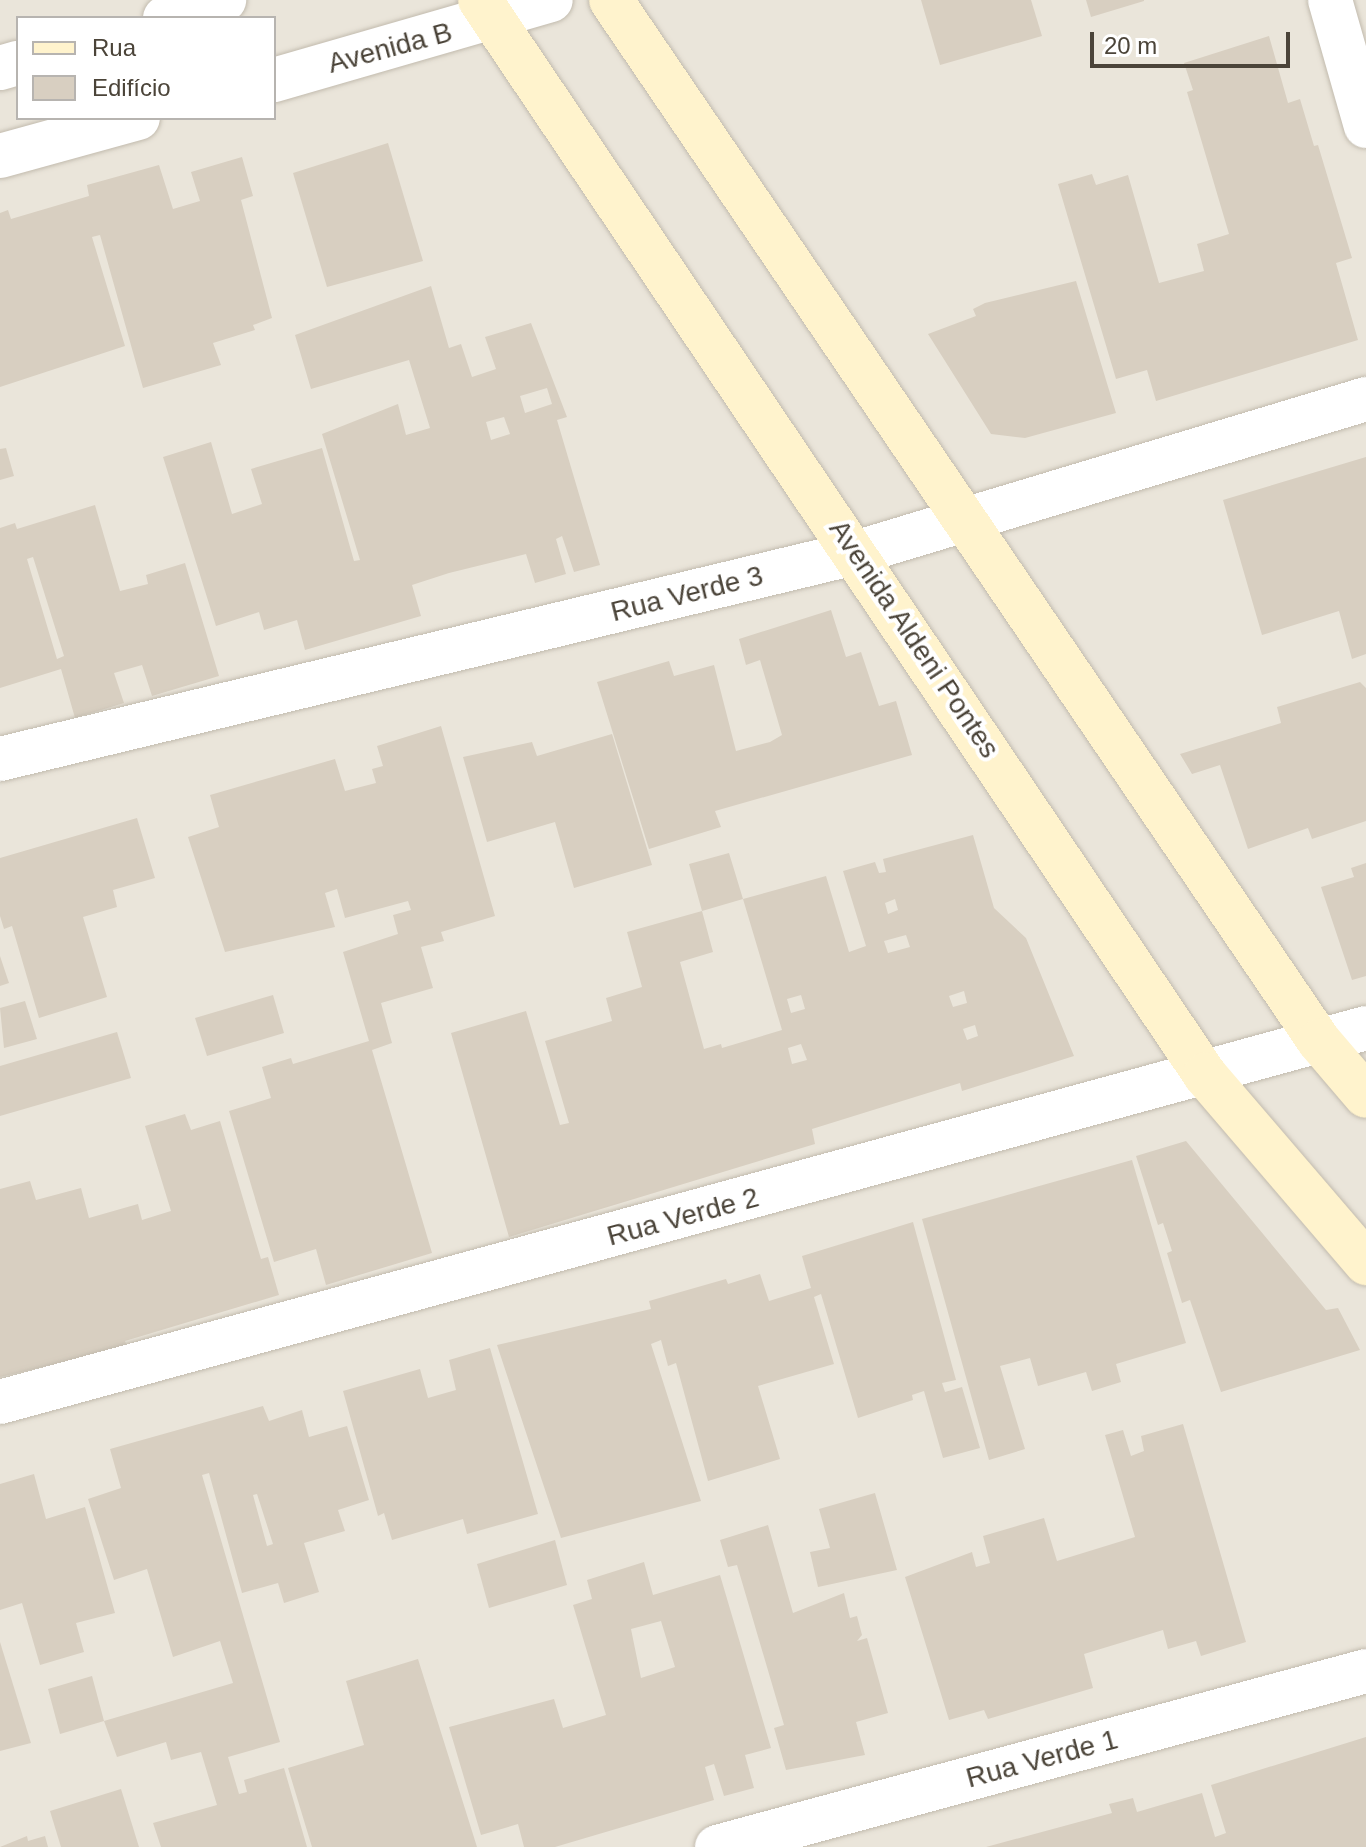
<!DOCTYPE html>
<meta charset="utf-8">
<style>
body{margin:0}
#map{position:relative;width:1366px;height:1847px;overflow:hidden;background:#f6f3ec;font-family:Helvetica,sans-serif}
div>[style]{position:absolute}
.residential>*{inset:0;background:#eae5da}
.building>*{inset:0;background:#d8cfc1}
.roads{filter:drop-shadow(0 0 2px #c2bbae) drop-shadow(0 0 2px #c2bbae)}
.minor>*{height:44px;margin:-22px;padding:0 22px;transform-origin:22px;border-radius:22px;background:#fff}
.secondary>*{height:44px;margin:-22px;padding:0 22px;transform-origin:22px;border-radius:22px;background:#fff3cd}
span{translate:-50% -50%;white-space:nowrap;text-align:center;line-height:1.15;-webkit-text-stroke:8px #fff;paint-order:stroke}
.street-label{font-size:28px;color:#4b4439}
.legend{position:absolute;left:16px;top:16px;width:260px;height:104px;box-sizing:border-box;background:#fff;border:2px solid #b7b4b0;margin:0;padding:10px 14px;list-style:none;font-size:24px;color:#4b4439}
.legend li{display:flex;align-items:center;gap:16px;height:40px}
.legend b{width:40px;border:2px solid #b7b4b0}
.scale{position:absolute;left:1090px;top:32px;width:200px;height:36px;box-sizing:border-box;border:4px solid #4b4439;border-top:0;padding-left:10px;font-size:24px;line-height:28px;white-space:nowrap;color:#4b4439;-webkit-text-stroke:6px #fff;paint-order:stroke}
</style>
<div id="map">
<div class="residential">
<i style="clip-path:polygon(evenodd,0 0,1366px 0,1366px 1847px,0 1847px,0 0,18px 18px,274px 18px,274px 118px,18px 118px,18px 18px)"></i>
</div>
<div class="building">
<i style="clip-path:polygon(921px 0,1031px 0,1042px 36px,940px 65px)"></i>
<i style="clip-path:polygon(1086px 0,1144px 0,1144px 1px,1091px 17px)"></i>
<i style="clip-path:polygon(1269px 36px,1288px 103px,1300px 99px,1314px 146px,1318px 145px,1352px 258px,1336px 263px,1358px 340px,1156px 401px,1147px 370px,1116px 379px,1058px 184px,1092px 174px,1096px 185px,1128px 175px,1159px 283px,1204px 271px,1197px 244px,1229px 234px,1187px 92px,1193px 90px,1184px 63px)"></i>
<i style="clip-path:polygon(388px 143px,423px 261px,327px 287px,293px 173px)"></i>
<i style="clip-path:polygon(242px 157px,253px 196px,241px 200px,272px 318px,253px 325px,255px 330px,213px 343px,221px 365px,143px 388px,100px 235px,92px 237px,125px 346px,0 387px,0 213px,8px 210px,11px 219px,89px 196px,87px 185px,159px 165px,173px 209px,200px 201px,191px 172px)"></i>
<i style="clip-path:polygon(1076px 281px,1116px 413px,1025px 438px,991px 434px,928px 334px,976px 316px,973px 309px,985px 303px)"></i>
<i style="clip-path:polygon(evenodd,431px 286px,449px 348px,461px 344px,472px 377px,496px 369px,485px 337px,531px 323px,567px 417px,557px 420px,600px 565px,574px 572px,562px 536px,556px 539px,566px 574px,535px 583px,526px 554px,449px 573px,412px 585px,421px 616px,305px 650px,297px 620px,264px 630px,259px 612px,216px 626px,163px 457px,211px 442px,232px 514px,262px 504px,251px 469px,322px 448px,354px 561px,360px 560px,322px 434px,398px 404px,406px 435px,430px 428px,409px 360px,311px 389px,295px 335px,431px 286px,547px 388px,552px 404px,525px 413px,520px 396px,547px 388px,431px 286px,504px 417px,510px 434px,491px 440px,486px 422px,504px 417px)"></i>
<i style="clip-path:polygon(6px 448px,14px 476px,0 480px,0 449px)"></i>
<i style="clip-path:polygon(1366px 457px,1366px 654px,1352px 659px,1339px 611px,1262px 635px,1223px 500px)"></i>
<i style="clip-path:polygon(evenodd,95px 505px,120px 591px,148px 584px,146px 575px,185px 563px,219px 676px,152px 696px,142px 665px,114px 673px,124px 703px,75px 718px,61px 669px,0 688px,0 528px,15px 523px,17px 529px,95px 505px,33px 557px,64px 656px,57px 659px,27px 559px,33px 557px)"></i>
<i style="clip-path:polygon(831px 610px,846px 657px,861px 652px,879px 706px,896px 701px,912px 755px,715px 811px,721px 827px,649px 849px,597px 682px,669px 661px,674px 676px,714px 665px,736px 751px,770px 742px,782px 735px,760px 660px,746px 665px,739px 639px)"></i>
<i style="clip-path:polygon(1360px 682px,1366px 688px,1366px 821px,1312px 839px,1308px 828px,1248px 849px,1220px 765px,1192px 774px,1180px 754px,1281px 723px,1277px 707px)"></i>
<i style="clip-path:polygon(441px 726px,495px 916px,441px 932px,444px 941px,421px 947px,433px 988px,381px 1003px,392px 1043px,372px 1050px,432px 1253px,326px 1285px,316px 1249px,274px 1262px,229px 1111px,271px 1098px,262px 1067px,291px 1058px,293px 1064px,369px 1041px,343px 952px,398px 934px,393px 915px,411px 910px,408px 901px,345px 918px,337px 889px,325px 893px,335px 927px,225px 952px,188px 837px,219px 827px,210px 795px,335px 759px,345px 791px,376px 783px,372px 769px,383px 766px,377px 746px)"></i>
<i style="clip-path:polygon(612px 734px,652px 865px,574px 888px,555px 822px,487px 842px,463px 757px,532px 742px,537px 756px)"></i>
<i style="clip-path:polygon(137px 818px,155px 878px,113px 890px,117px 907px,83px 917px,107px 997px,39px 1018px,12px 926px,4px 929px,0 916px,0 858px)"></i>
<i style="clip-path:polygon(evenodd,973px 835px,994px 908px,1026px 938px,1074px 1056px,962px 1091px,960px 1083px,812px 1129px,815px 1144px,509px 1237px,451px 1033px,526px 1011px,560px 1125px,569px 1123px,545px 1041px,612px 1021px,606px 998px,642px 987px,627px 932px,702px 911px,689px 864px,729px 853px,743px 899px,702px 911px,713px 952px,680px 962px,704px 1049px,721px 1044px,722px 1048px,782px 1030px,743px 899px,826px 876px,849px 952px,866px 946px,843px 871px,875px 862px,879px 873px,886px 872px,883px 859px,973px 835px,895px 899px,898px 910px,888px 914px,885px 903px,895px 899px,973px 835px,906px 935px,910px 947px,888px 953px,884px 941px,906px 935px,973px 835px,964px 991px,967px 1003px,953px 1007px,949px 996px,964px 991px,973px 835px,801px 995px,805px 1009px,791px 1013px,787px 999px,801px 995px,973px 835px,975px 1025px,978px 1036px,967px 1040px,963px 1029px,975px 1025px,973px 835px,801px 1044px,807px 1060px,792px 1064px,788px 1048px,801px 1044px)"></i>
<i style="clip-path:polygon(1366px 863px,1366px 976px,1352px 980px,1321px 887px,1354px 877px,1351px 868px)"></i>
<i style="clip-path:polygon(0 956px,9px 983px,0 986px)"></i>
<i style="clip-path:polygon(273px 995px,284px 1033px,207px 1056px,195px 1018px)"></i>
<i style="clip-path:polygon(25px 1001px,37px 1039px,4px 1048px,0 1008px)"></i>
<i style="clip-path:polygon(117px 1032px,131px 1078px,0 1116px,0 1066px)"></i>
<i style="clip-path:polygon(185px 1114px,191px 1130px,220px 1121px,261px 1259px,268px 1257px,279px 1295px,125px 1341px,127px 1347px,0 1377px,0 1189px,30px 1181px,36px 1200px,81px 1188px,89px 1218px,138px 1204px,142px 1220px,171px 1211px,145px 1126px)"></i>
<i style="clip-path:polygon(1186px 1141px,1326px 1310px,1338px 1308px,1360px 1350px,1221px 1392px,1190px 1300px,1182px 1303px,1167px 1253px,1172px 1251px,1163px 1223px,1158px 1225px,1136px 1156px)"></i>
<i style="clip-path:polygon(1132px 1160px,1186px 1343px,1116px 1364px,1121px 1382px,1092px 1391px,1086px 1372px,1038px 1386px,1030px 1358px,1000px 1366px,1025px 1449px,989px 1460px,922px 1219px)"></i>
<i style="clip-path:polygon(913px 1222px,956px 1380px,942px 1383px,945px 1392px,962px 1387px,980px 1448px,943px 1458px,924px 1391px,912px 1395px,913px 1400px,858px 1418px,821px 1294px,814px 1297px,834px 1364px,758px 1386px,780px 1459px,708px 1481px,676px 1363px,668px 1366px,661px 1340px,651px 1344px,701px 1501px,561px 1538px,497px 1345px,651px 1309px,649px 1301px,726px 1279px,728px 1284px,760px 1274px,769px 1301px,811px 1288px,802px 1256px)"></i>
<i style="clip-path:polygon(490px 1348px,538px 1514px,467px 1534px,463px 1519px,392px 1540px,384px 1513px,378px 1516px,343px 1391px,420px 1369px,428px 1398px,456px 1390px,449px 1360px)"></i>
<i style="clip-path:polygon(evenodd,263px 1406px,269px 1421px,302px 1410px,309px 1437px,347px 1426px,369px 1500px,338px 1510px,345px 1531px,304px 1543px,319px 1592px,284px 1603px,278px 1583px,242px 1593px,209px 1473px,202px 1475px,280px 1742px,228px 1757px,239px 1794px,247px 1792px,244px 1780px,284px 1768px,307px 1847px,161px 1847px,153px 1823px,217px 1805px,201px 1752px,171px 1760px,166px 1742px,117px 1757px,104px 1721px,233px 1683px,220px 1641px,173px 1657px,147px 1569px,114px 1580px,88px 1499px,121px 1488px,110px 1449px,263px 1406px,257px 1494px,273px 1544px,267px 1546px,253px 1495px,257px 1494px)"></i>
<i style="clip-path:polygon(1183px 1424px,1246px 1642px,1201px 1656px,1196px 1641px,1168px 1649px,1163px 1630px,1084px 1654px,1093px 1688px,988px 1719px,984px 1710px,949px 1720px,905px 1577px,972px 1552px,976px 1567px,990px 1563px,983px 1536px,1044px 1518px,1057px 1561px,1135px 1537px,1105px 1435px,1123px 1430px,1131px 1456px,1144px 1451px,1141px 1436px)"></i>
<i style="clip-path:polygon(34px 1474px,46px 1519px,85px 1507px,115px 1613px,76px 1623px,84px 1652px,40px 1665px,22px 1603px,0 1610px,0 1484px)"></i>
<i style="clip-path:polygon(875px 1493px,897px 1570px,818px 1587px,810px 1552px,830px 1548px,819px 1509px)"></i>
<i style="clip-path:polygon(768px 1525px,793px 1613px,844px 1593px,850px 1618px,857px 1616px,862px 1635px,857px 1641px,867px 1638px,888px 1713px,856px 1722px,865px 1755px,786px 1770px,774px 1728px,784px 1725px,737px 1565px,728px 1567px,720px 1540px)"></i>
<i style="clip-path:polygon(555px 1540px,567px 1585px,489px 1608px,477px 1564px)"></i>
<i style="clip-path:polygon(evenodd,644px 1562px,653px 1595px,720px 1575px,771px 1748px,745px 1755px,754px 1788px,724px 1796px,714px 1764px,705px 1767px,714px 1800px,555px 1847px,524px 1847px,518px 1824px,481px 1835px,449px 1727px,554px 1699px,563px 1728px,606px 1715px,573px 1605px,592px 1599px,587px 1580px,644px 1562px,661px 1621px,675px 1667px,641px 1678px,631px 1629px,661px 1621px)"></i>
<i style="clip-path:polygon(0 1642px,31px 1743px,0 1751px)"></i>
<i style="clip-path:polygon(418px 1659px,477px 1847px,312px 1847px,288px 1768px,364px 1745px,346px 1681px)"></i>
<i style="clip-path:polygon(92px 1676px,104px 1721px,60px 1734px,48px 1689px)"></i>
<i style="clip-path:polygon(1366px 1737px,1366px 1847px,986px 1847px,1112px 1813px,1109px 1804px,1133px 1798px,1137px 1812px,1202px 1793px,1215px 1837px,1226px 1833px,1211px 1785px)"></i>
<i style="clip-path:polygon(121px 1789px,139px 1847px,61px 1847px,50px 1811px)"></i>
<i style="clip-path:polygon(27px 1836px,28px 1841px,45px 1836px,48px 1847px,0 1847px)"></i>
</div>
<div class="roads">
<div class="minor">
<i style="left:1330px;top:0;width:131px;rotate:74.1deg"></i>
<i style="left:165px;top:18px;width:62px;rotate:-17deg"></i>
<i style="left:0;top:68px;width:19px;rotate:-16deg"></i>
<i style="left:274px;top:80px;width:288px;rotate:-16.1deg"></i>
<i style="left:0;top:156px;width:143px;rotate:-15.4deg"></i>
<i style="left:0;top:759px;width:879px;rotate:-13.55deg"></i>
<i style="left:855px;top:553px;width:534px;rotate:-16.77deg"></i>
<i style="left:0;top:1402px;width:1416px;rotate:-15.31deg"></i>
<i style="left:717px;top:1847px;width:672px;rotate:-15.17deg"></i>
</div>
<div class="secondary">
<i style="left:480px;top:0;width:1297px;rotate:56deg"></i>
<i style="left:1205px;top:1075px;width:248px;rotate:49.4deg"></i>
<i style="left:611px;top:0;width:1259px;rotate:55.78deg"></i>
<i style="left:1319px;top:1041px;width:72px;rotate:49.5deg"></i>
</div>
</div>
<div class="street-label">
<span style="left:390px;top:48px;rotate:-15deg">Avenida B</span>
<span style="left:687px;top:594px;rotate:-14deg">Rua Verde 3</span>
<span style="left:914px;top:639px;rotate:56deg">Avenida Aldeni Pontes</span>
<span style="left:683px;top:1217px;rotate:-15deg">Rua Verde 2</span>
<span style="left:1042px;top:1759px;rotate:-15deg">Rua Verde 1</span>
</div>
<ul class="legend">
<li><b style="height:10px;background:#fff3cd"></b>Rua</li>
<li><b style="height:22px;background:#d8cfc1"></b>Edifício</li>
</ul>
<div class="scale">20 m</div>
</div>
